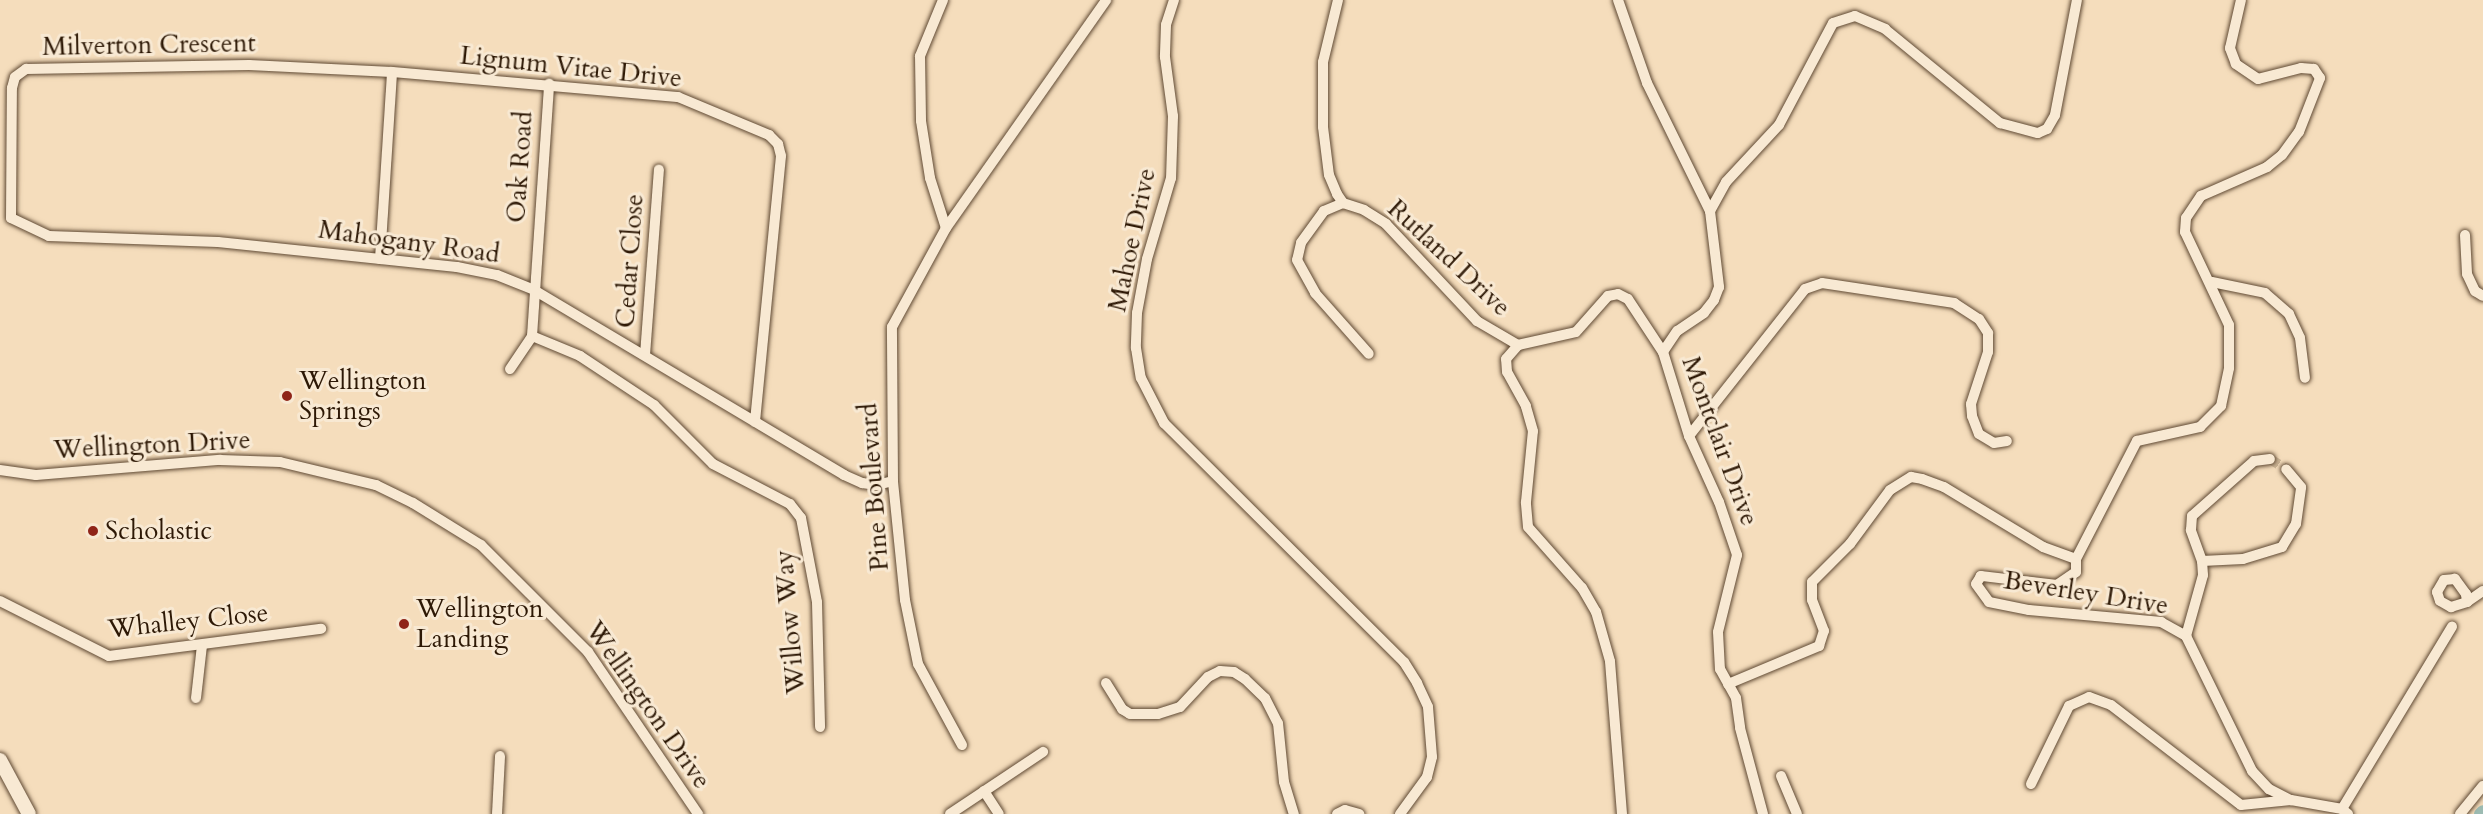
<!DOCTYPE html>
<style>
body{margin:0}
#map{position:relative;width:2483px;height:814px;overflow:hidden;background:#f5ddbc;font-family:Cardo,serif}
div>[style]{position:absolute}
.canal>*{height:12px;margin:-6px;padding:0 6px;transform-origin:6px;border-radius:6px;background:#9cbbb2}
.minor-tunnel>*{height:10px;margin-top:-5px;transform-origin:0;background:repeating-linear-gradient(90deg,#cdb697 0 10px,transparent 0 15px)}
.roads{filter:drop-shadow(0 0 2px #5f4933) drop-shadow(0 0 2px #5f4933)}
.minor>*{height:10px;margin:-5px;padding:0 5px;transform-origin:5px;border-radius:5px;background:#f8e9d3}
.tertiary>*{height:14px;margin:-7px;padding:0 7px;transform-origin:7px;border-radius:7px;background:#f8e9d3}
.dots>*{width:16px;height:16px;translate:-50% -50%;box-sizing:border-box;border:3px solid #f8e9d3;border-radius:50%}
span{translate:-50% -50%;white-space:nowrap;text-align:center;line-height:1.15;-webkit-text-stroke:6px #f8e9d3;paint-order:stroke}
.street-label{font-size:26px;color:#2d1805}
.poi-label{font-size:26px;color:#2d1805}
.left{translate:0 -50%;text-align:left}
</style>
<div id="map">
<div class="canal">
<i style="left:2480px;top:814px;width:4px;rotate:-45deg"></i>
</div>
<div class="minor-tunnel">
<i style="left:2270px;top:459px;width:19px;rotate:32deg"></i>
</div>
<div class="roads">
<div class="minor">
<i style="left:943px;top:0;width:61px;rotate:112.3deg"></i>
<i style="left:920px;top:56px;width:65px;rotate:89.1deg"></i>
<i style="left:921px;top:121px;width:58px;rotate:81deg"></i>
<i style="left:930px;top:178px;width:52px;rotate:72.3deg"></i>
<i style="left:1174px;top:0;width:26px;rotate:108deg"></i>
<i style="left:1166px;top:25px;width:32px;rotate:92deg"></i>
<i style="left:1165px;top:57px;width:60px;rotate:82.3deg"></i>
<i style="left:1173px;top:116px;width:62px;rotate:91.8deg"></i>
<i style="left:1171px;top:178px;width:84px;rotate:106.5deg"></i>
<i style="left:1147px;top:259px;width:55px;rotate:100.5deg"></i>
<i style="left:1137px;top:313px;width:35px;rotate:92deg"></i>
<i style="left:1136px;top:348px;width:30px;rotate:81deg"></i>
<i style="left:1141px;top:378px;width:51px;rotate:62.9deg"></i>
<i style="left:1164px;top:423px;width:339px;rotate:44.9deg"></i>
<i style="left:1404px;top:662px;width:25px;rotate:58deg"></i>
<i style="left:1417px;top:683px;width:26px;rotate:65deg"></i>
<i style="left:1428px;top:707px;width:50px;rotate:85.4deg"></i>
<i style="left:1432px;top:757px;width:21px;rotate:104deg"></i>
<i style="left:1427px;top:777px;width:46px;rotate:126.1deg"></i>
<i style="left:1338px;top:0;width:64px;rotate:103.6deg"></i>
<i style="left:1323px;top:62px;width:65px;rotate:90deg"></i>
<i style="left:1323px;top:127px;width:48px;rotate:82.9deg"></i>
<i style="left:1329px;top:175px;width:21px;rotate:67deg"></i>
<i style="left:1337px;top:194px;width:11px;rotate:56deg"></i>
<i style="left:1343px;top:203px;width:22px;rotate:18deg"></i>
<i style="left:1364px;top:210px;width:26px;rotate:32deg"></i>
<i style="left:1386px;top:224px;width:133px;rotate:46.8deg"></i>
<i style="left:1477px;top:321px;width:48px;rotate:30.3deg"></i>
<i style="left:1618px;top:0;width:88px;rotate:70.7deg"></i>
<i style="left:1647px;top:83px;width:143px;rotate:63.8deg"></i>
<i style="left:1710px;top:211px;width:77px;rotate:83.2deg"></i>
<i style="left:1719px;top:287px;width:14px;rotate:111deg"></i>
<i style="left:1714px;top:300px;width:16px;rotate:128deg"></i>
<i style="left:1704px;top:313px;width:32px;rotate:146deg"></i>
<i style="left:1677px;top:331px;width:25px;rotate:124deg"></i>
<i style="left:1663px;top:352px;width:88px;rotate:72.8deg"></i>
<i style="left:1689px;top:436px;width:72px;rotate:65.6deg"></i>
<i style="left:1719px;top:502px;width:56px;rotate:71.2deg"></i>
<i style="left:1737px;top:555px;width:79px;rotate:103.9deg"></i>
<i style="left:1718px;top:632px;width:37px;rotate:87deg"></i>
<i style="left:1720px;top:669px;width:33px;rotate:61deg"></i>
<i style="left:1736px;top:698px;width:30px;rotate:82deg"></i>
<i style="left:1740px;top:728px;width:89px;rotate:75deg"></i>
<i style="left:1343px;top:203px;width:21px;rotate:157deg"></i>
<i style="left:1324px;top:211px;width:39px;rotate:126deg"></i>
<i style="left:1301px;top:243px;width:17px;rotate:103deg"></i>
<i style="left:1297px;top:260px;width:38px;rotate:61deg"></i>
<i style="left:1315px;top:293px;width:81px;rotate:48.5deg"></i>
<i style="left:1710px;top:211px;width:33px;rotate:-61deg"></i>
<i style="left:1726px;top:182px;width:78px;rotate:-47.1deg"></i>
<i style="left:1779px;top:125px;width:115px;rotate:-62.1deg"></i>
<i style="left:1833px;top:23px;width:23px;rotate:-18deg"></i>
<i style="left:1855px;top:16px;width:33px;rotate:23deg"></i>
<i style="left:1885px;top:29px;width:149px;rotate:39.3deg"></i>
<i style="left:2000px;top:123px;width:39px;rotate:15deg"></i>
<i style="left:2038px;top:133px;width:10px;rotate:-24deg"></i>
<i style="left:2047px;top:129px;width:16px;rotate:-60deg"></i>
<i style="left:2055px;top:115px;width:117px;rotate:-79.2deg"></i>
<i style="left:11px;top:218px;width:130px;rotate:-89.6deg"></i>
<i style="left:12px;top:88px;width:11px;rotate:-75deg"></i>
<i style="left:15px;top:77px;width:14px;rotate:-36deg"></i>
<i style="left:26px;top:69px;width:223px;rotate:-1deg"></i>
<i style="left:249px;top:65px;width:143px;rotate:2.8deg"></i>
<i style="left:392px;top:72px;width:287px;rotate:5deg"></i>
<i style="left:678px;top:97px;width:99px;rotate:22.7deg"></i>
<i style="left:769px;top:135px;width:13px;rotate:45deg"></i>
<i style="left:778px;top:144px;width:12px;rotate:76deg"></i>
<i style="left:781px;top:156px;width:267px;rotate:95.6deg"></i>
<i style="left:11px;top:218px;width:42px;rotate:25.3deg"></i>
<i style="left:49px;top:236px;width:169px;rotate:2deg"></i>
<i style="left:218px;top:242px;width:240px;rotate:6deg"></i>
<i style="left:457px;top:267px;width:41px;rotate:11.3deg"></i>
<i style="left:497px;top:275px;width:40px;rotate:22deg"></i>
<i style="left:534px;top:290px;width:361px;rotate:30.8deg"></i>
<i style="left:844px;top:475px;width:20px;rotate:24deg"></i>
<i style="left:862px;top:483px;width:15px;rotate:8deg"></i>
<i style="left:877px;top:485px;width:16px;rotate:-14deg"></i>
<i style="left:2465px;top:235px;width:39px;rotate:87deg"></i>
<i style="left:2467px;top:274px;width:19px;rotate:65deg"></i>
<i style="left:2475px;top:291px;width:9px;rotate:32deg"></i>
<i style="left:380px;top:259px;width:187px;rotate:-86.3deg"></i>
<i style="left:2212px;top:282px;width:54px;rotate:11.7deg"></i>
<i style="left:2265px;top:293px;width:32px;rotate:41deg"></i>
<i style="left:2289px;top:314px;width:26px;rotate:65deg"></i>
<i style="left:2300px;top:338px;width:40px;rotate:82.9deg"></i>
<i style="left:532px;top:336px;width:52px;rotate:22.6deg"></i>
<i style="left:580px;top:356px;width:89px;rotate:33.5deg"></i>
<i style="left:654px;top:405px;width:83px;rotate:45deg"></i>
<i style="left:713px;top:464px;width:87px;rotate:27.5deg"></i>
<i style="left:790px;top:504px;width:18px;rotate:52deg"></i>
<i style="left:801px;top:518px;width:86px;rotate:79.2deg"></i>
<i style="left:817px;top:602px;width:125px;rotate:88.6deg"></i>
<i style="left:645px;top:355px;width:186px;rotate:-85.7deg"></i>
<i style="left:510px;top:369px;width:40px;rotate:-56deg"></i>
<i style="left:532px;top:336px;width:253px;rotate:-86.1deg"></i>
<i style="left:1689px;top:436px;width:187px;rotate:-51.7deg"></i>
<i style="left:1805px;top:289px;width:18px;rotate:-19deg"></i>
<i style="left:1822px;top:283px;width:134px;rotate:8.6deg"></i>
<i style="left:1954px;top:303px;width:30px;rotate:33deg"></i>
<i style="left:1979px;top:319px;width:17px;rotate:57deg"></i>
<i style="left:1988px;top:333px;width:19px;rotate:90deg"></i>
<i style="left:1988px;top:352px;width:55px;rotate:108.1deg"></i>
<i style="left:1971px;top:404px;width:12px;rotate:85deg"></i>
<i style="left:1972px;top:416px;width:19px;rotate:69deg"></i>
<i style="left:1979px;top:434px;width:17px;rotate:31deg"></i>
<i style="left:1994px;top:443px;width:13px;rotate:-9deg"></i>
<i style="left:0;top:470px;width:36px;rotate:8deg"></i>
<i style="left:36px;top:475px;width:185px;rotate:-4.7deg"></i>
<i style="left:220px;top:460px;width:60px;rotate:1.9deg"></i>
<i style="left:280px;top:462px;width:99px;rotate:13.5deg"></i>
<i style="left:376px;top:485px;width:41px;rotate:25.9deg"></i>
<i style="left:413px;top:503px;width:80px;rotate:31.7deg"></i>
<i style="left:481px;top:545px;width:151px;rotate:45deg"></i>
<i style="left:588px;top:652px;width:196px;rotate:55.8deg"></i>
<i style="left:2076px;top:559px;width:133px;rotate:-62.7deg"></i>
<i style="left:2137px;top:441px;width:65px;rotate:-12.5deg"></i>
<i style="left:2200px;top:427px;width:30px;rotate:-45deg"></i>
<i style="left:2221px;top:406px;width:39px;rotate:-78deg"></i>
<i style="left:2229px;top:368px;width:43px;rotate:-90deg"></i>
<i style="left:2229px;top:325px;width:103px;rotate:-115.3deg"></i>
<i style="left:2185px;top:232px;width:14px;rotate:-86deg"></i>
<i style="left:2186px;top:218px;width:27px;rotate:-56deg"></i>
<i style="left:2201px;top:196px;width:72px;rotate:-23.7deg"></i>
<i style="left:2267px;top:167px;width:19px;rotate:-39deg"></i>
<i style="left:2282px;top:155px;width:29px;rotate:-54deg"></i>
<i style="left:2299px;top:132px;width:58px;rotate:-68.7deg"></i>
<i style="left:2320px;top:78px;width:11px;rotate:-124deg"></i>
<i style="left:2314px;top:69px;width:13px;rotate:-176deg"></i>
<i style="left:2301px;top:68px;width:44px;rotate:165.7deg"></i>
<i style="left:2258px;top:79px;width:27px;rotate:-146deg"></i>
<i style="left:2236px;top:64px;width:17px;rotate:-111deg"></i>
<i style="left:2230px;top:48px;width:49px;rotate:-77.1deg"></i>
<i style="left:2202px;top:561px;width:41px;rotate:-2.8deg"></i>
<i style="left:2243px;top:559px;width:41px;rotate:-17.1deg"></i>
<i style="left:2282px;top:547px;width:27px;rotate:-59deg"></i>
<i style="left:2296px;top:524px;width:37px;rotate:-82deg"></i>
<i style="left:2301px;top:487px;width:23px;rotate:-130deg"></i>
<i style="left:0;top:601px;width:122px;rotate:26.8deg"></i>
<i style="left:109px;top:656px;width:214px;rotate:-7.3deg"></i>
<i style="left:2467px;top:602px;width:8px;rotate:-97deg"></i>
<i style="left:2466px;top:594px;width:19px;rotate:-126deg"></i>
<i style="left:2455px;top:579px;width:11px;rotate:175deg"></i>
<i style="left:2444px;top:580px;width:14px;rotate:120deg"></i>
<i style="left:2437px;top:592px;width:9px;rotate:72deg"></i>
<i style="left:2440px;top:601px;width:13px;rotate:29deg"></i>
<i style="left:2451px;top:607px;width:17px;rotate:-17deg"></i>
<i style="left:2467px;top:602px;width:19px;rotate:-35deg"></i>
<i style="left:2186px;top:636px;width:63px;rotate:-74.4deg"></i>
<i style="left:2203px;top:575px;width:14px;rotate:-94deg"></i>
<i style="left:2202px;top:561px;width:33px;rotate:-110deg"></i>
<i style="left:2191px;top:530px;width:14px;rotate:-86deg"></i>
<i style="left:2192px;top:516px;width:83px;rotate:-41.6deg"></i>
<i style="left:2254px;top:461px;width:16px;rotate:-7deg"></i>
<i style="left:1106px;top:683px;width:31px;rotate:58deg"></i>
<i style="left:1122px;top:709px;width:9px;rotate:32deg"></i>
<i style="left:1130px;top:714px;width:28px"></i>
<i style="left:1158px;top:714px;width:23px;rotate:-18deg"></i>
<i style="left:1180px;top:707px;width:41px;rotate:-47deg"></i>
<i style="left:1208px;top:677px;width:13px;rotate:-27deg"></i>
<i style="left:1220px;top:671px;width:14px;rotate:4deg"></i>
<i style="left:1234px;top:672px;width:13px;rotate:32deg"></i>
<i style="left:1245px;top:679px;width:28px;rotate:44deg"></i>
<i style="left:1265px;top:698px;width:28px;rotate:63deg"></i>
<i style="left:1278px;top:723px;width:59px;rotate:84.2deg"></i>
<i style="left:1284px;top:782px;width:34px;rotate:73deg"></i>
<i style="left:1728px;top:684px;width:99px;rotate:-22.7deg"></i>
<i style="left:1819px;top:646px;width:16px;rotate:-72deg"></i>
<i style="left:1824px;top:631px;width:33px;rotate:-111deg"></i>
<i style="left:1812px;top:600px;width:18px;rotate:-90deg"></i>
<i style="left:1812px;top:582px;width:54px;rotate:-45deg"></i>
<i style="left:1850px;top:544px;width:67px;rotate:-53.5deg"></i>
<i style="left:1890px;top:490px;width:25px;rotate:-32deg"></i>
<i style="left:1911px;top:477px;width:11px;rotate:10deg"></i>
<i style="left:1922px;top:479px;width:23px;rotate:20deg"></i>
<i style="left:1944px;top:487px;width:116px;rotate:31.2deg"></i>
<i style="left:2043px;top:547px;width:35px;rotate:20deg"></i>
<i style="left:2076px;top:559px;width:13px;rotate:90deg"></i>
<i style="left:2076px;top:572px;width:23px;rotate:146deg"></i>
<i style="left:2057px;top:585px;width:77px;rotate:-173.2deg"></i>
<i style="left:1981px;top:576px;width:9px;rotate:122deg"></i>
<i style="left:1976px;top:584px;width:22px;rotate:54deg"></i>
<i style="left:1989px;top:602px;width:41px;rotate:11.3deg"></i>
<i style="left:2029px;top:610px;width:133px;rotate:5.2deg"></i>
<i style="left:2161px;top:622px;width:29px;rotate:29deg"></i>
<i style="left:2186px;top:636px;width:150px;rotate:63.9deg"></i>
<i style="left:2252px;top:771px;width:25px;rotate:47deg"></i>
<i style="left:2269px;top:789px;width:25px;rotate:27deg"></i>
<i style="left:196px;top:698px;width:53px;rotate:-83.5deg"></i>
<i style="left:962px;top:745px;width:92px;rotate:-118.5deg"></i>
<i style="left:918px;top:664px;width:65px;rotate:-101.5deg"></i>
<i style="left:905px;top:600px;width:120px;rotate:-95.8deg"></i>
<i style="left:893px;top:481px;width:154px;rotate:-90.4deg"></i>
<i style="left:892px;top:327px;width:113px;rotate:-61.4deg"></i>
<i style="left:946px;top:228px;width:279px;rotate:-54.9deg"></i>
<i style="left:1781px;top:776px;width:41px;rotate:67.2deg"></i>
<i style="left:2031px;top:784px;width:87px;rotate:-64deg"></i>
<i style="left:2069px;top:706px;width:22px;rotate:-24deg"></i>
<i style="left:2089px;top:697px;width:23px;rotate:20deg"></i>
<i style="left:2111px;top:705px;width:164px;rotate:37.6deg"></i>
<i style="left:2241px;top:805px;width:50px;rotate:-5.7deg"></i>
<i style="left:2291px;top:800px;width:52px;rotate:10deg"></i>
<i style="left:2342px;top:809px;width:8px;rotate:40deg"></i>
<i style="left:984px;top:791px;width:27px;rotate:57deg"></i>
<i style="left:2342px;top:809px;width:213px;rotate:-58.9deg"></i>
<i style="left:497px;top:814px;width:58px;rotate:-87deg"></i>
<i style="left:950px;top:814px;width:112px;rotate:-33.7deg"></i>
<i style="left:1337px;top:814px;width:9px;rotate:-27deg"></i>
<i style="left:1345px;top:810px;width:15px;rotate:16deg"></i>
<i style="left:1622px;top:814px;width:153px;rotate:-94.5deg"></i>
<i style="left:1610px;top:661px;width:51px;rotate:-105.9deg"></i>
<i style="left:1596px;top:612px;width:28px;rotate:-120deg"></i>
<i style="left:1582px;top:588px;width:81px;rotate:-131.5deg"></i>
<i style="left:1528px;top:527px;width:25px;rotate:-95deg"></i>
<i style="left:1526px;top:502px;width:71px;rotate:-84.4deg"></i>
<i style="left:1533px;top:431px;width:26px;rotate:-106deg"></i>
<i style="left:1526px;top:406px;width:39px;rotate:-119deg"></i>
<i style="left:1507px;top:372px;width:13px;rotate:-94deg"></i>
<i style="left:1506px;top:359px;width:18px;rotate:-49deg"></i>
<i style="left:1518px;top:345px;width:59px;rotate:-12.6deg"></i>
<i style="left:1576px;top:332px;width:48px;rotate:-48.4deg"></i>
<i style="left:1608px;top:296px;width:10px;rotate:-11deg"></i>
<i style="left:1618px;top:294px;width:11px;rotate:27deg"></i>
<i style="left:1628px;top:299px;width:64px;rotate:56.6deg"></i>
<i style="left:2460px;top:814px;width:36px;rotate:-51deg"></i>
</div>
<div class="tertiary">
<i style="left:0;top:760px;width:61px;rotate:61.8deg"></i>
</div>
</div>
<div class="dots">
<i style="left:287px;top:396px;background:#8f2418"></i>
<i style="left:93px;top:531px;background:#8f2418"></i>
<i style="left:404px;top:624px;background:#8f2418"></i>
</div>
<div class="street-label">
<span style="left:149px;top:45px;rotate:-1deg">Milverton Crescent</span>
<span style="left:571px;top:67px;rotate:6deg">Lignum Vitae Drive</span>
<span style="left:520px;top:167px;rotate:-86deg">Oak Road</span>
<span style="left:1132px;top:240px;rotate:-78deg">Mahoe Drive</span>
<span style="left:409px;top:242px;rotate:8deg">Mahogany Road</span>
<span style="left:1449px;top:258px;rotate:43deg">Rutland Drive</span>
<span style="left:630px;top:261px;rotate:-86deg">Cedar Close</span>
<span style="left:1720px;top:441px;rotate:70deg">Montclair Drive</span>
<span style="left:152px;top:445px;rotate:-3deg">Wellington Drive</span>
<span style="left:874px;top:487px;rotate:-94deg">Pine Boulevard</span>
<span style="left:2086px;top:593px;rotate:9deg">Beverley Drive</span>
<span style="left:188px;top:621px;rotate:-6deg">Whalley Close</span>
<span style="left:790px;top:622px;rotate:-95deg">Willow Way</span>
<span style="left:648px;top:705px;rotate:55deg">Wellington Drive</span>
</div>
<div class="poi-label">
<span class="left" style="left:299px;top:396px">Wellington<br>Springs</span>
<span class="left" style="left:105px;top:531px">Scholastic</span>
<span class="left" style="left:416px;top:624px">Wellington<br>Landing</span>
</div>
</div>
